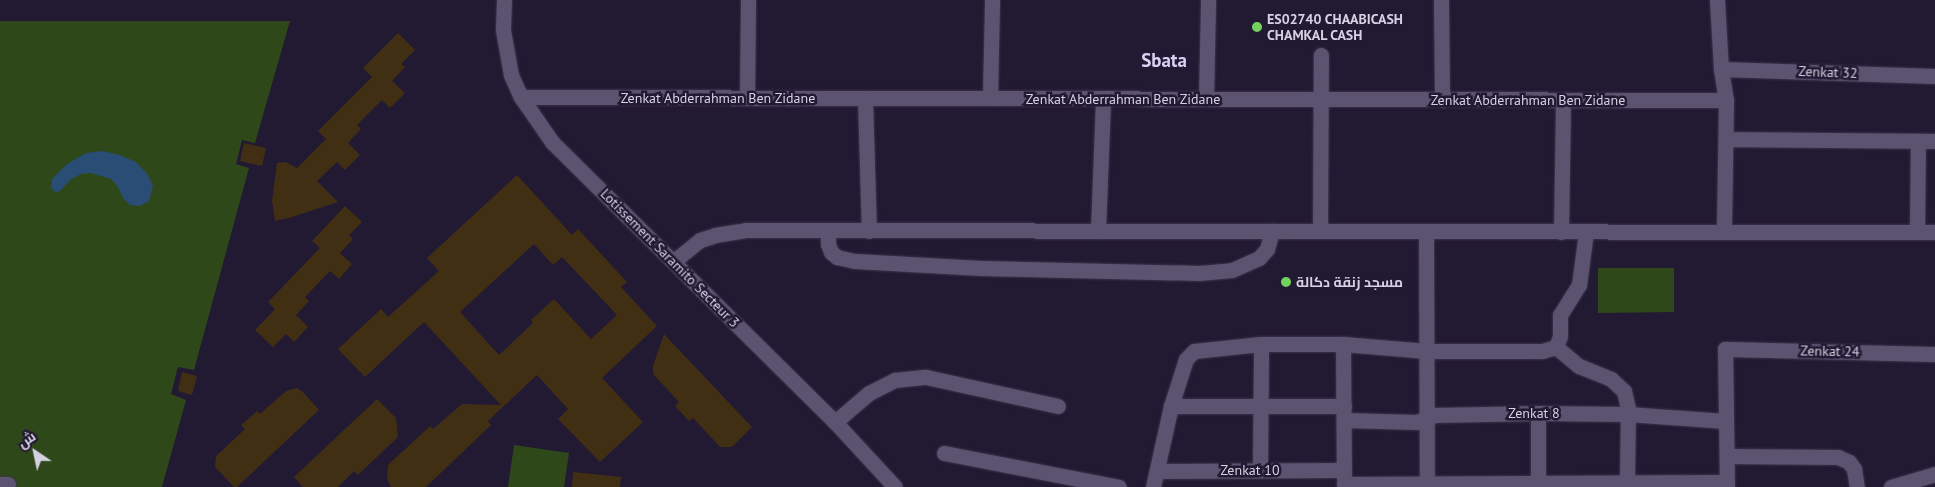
<!DOCTYPE html>
<meta charset="utf-8">
<style>
body{margin:0}
#map{position:relative;width:1935px;height:487px;overflow:hidden;background:#221933;font-family:"PT Sans",Cairo,sans-serif}
div>[style]{position:absolute}
.green>*{inset:0;background:#2f481a}
.water>*{inset:0;background:#294d75}
.building>*{inset:0;background:#412f14}
.roads{filter:drop-shadow(0 0 1px #3c354a) drop-shadow(0 0 1px #3c354a)}
.minor>*{height:15px;margin:-7.5px;padding:0 7.5px;transform-origin:7.5px;border-radius:7.5px;background:#5c5371}
.dots>*{width:14px;height:14px;translate:-50% -50%;box-sizing:border-box;border:2px solid #221933;border-radius:50%}
span{translate:-50% -50%;white-space:nowrap;text-align:center;line-height:1.15;-webkit-text-stroke:5px #221933;paint-order:stroke}
.poi-label{font-size:14px;color:#d6d1e3;font-weight:700}
.left{translate:0 -50%;text-align:left}
.street-label{font-size:14px;color:#d6d1e3}
.district-label{font-size:19px;color:#dad0f3;font-weight:700}
.north{position:absolute;left:10px;top:427px;width:50px;height:50px;-webkit-text-stroke:4px #221933;paint-order:stroke;rotate:326deg;font-size:14px;font-weight:700;line-height:20px;text-align:center;color:#d6d1e3}
.north::after{content:'';display:block;margin:auto;width:18px;height:22px;background:#d6d1e3;clip-path:polygon(50% 0,100% 100%,50% 72%,0 100%)}
</style>
<div id="map">
<div class="green">
<i style="clip-path:polygon(0 21px,290px 21px,255px 143px,242px 140px,236px 164px,249px 168px,194px 370px,178px 367px,171px 394px,186px 400px,162px 487px,0 487px)"></i>
<i style="clip-path:polygon(1598px 268px,1674px 268px,1674px 312px,1598px 313px)"></i>
<i style="clip-path:polygon(514px 445px,569px 453px,564px 487px,508px 487px)"></i>
</div>
<div class="water">
<i style="clip-path:polygon(103px 151px,120px 155px,136px 162px,148px 175px,153px 186px,149px 201px,140px 206px,130px 205px,123px 198px,118px 187px,111px 179px,91px 173px,81px 174px,71px 179px,60px 191px,55px 192px,51px 188px,52px 179px,67px 164px,86px 153px)"></i>
</div>
<div class="building">
<i style="clip-path:polygon(398px 33px,415px 50px,401px 64px,405px 67px,392px 81px,405px 93px,390px 108px,382px 100px,357px 125px,361px 129px,348px 143px,360px 155px,345px 170px,337px 162px,317px 181px,338px 202px,289px 218px,275px 221px,272px 201px,277px 163px,286px 162px,297px 168px,326px 139px,318px 131px,372px 77px,363px 68px)"></i>
<i style="clip-path:polygon(244px 143px,266px 148px,262px 166px,240px 161px)"></i>
<i style="clip-path:polygon(evenodd,517px 175px,572px 235px,578px 229px,627px 282px,621px 287px,657px 326px,602px 378px,643px 422px,600px 462px,558px 419px,568px 409px,537px 375px,488px 421px,491px 425px,426px 487px,391px 487px,387px 479px,388px 465px,430px 426px,433px 429px,462px 404px,501px 405px,424px 322px,365px 377px,338px 349px,381px 309px,388px 317px,439px 271px,427px 258px,517px 175px,534px 244px,553px 265px,562px 257px,617px 315px,591px 339px,554px 299px,531px 320px,533px 323px,499px 355px,460px 312px,534px 244px)"></i>
<i style="clip-path:polygon(345px 206px,362px 222px,349px 235px,353px 239px,340px 253px,352px 264px,339px 279px,330px 271px,305px 297px,309px 301px,296px 315px,308px 327px,294px 342px,286px 334px,273px 347px,255px 330px,275px 309px,268px 302px,320px 248px,312px 241px)"></i>
<i style="clip-path:polygon(664px 334px,752px 427px,732px 447px,720px 447px,693px 418px,689px 421px,675px 406px,679px 402px,653px 374px,653px 366px)"></i>
<i style="clip-path:polygon(182px 372px,197px 376px,192px 395px,178px 391px)"></i>
<i style="clip-path:polygon(297px 388px,303px 392px,319px 410px,237px 487px,234px 487px,215px 467px,216px 456px,245px 429px,241px 425px,257px 411px,260px 414px,286px 391px)"></i>
<i style="clip-path:polygon(377px 399px,396px 418px,398px 437px,358px 475px,354px 471px,338px 487px,303px 487px,294px 477px)"></i>
<i style="clip-path:polygon(573px 472px,621px 477px,620px 487px,572px 487px)"></i>
</div>
<div class="roads">
<div class="minor">
<i style="left:504px;top:0;width:30px;rotate:92deg"></i>
<i style="left:503px;top:30px;width:46px;rotate:79.9deg"></i>
<i style="left:511px;top:75px;width:24px;rotate:66deg"></i>
<i style="left:521px;top:97px;width:55px;rotate:55.4deg"></i>
<i style="left:552px;top:142px;width:398px;rotate:44.7deg"></i>
<i style="left:835px;top:422px;width:88px;rotate:47.3deg"></i>
<i style="left:1441px;top:0;width:100px;rotate:89.4deg"></i>
<i style="left:1717px;top:0;width:69px;rotate:86.7deg"></i>
<i style="left:1721px;top:69px;width:31px;rotate:81deg"></i>
<i style="left:1726px;top:100px;width:132px;rotate:90.9deg"></i>
<i style="left:1721px;top:69px;width:214px;rotate:1.9deg"></i>
<i style="left:521px;top:97px;width:1205px;rotate:0.14deg"></i>
<i style="left:747px;top:98px;width:98px;rotate:-89.4deg"></i>
<i style="left:865px;top:98px;width:133px;rotate:88.3deg"></i>
<i style="left:990px;top:98px;width:98px;rotate:-88.8deg"></i>
<i style="left:1206px;top:99px;width:99px;rotate:-88.8deg"></i>
<i style="left:1726px;top:139px;width:209px;rotate:0.5deg"></i>
<i style="left:828px;top:230px;width:14px;rotate:90deg"></i>
<i style="left:828px;top:244px;width:9px;rotate:69deg"></i>
<i style="left:831px;top:252px;width:8px;rotate:40deg"></i>
<i style="left:837px;top:257px;width:18px;rotate:13deg"></i>
<i style="left:855px;top:261px;width:126px;rotate:3.2deg"></i>
<i style="left:981px;top:268px;width:218px;rotate:1.3deg"></i>
<i style="left:1199px;top:273px;width:33px;rotate:-5deg"></i>
<i style="left:1232px;top:270px;width:30px;rotate:-24deg"></i>
<i style="left:1259px;top:258px;width:12px;rotate:-48deg"></i>
<i style="left:1267px;top:249px;width:19px;rotate:-74deg"></i>
<i style="left:1098px;top:231px;width:132px;rotate:-87.8deg"></i>
<i style="left:1320px;top:231px;width:176px;rotate:-89.7deg"></i>
<i style="left:1426px;top:231px;width:256px;rotate:89.8deg"></i>
<i style="left:1561px;top:232px;width:132px;rotate:-89.1deg"></i>
<i style="left:1917px;top:232px;width:91px;rotate:-89.4deg"></i>
<i style="left:674px;top:261px;width:33px;rotate:-39deg"></i>
<i style="left:700px;top:240px;width:16px;rotate:-18deg"></i>
<i style="left:715px;top:235px;width:31px;rotate:-9deg"></i>
<i style="left:746px;top:230px;width:1189px;rotate:0.1deg"></i>
<i style="left:1343px;top:344px;width:134px;rotate:89.6deg"></i>
<i style="left:1556px;top:347px;width:30px;rotate:40deg"></i>
<i style="left:1579px;top:366px;width:35px;rotate:22deg"></i>
<i style="left:1611px;top:379px;width:18px;rotate:43deg"></i>
<i style="left:1624px;top:391px;width:17px;rotate:77deg"></i>
<i style="left:1628px;top:408px;width:75px;rotate:90.8deg"></i>
<i style="left:1171px;top:406px;width:173px"></i>
<i style="left:1538px;top:413px;width:70px;rotate:90deg"></i>
<i style="left:1344px;top:420px;width:73px;rotate:1.6deg"></i>
<i style="left:1417px;top:422px;width:18px;rotate:-22deg"></i>
<i style="left:1434px;top:415px;width:104px;rotate:-1.1deg"></i>
<i style="left:1538px;top:413px;width:90px;rotate:0.6deg"></i>
<i style="left:1628px;top:414px;width:97px;rotate:4.1deg"></i>
<i style="left:835px;top:422px;width:45px;rotate:-40.5deg"></i>
<i style="left:869px;top:393px;width:29px;rotate:-27deg"></i>
<i style="left:895px;top:380px;width:31px;rotate:-6deg"></i>
<i style="left:926px;top:377px;width:135px;rotate:12.4deg"></i>
<i style="left:944px;top:453px;width:178px;rotate:11deg"></i>
<i style="left:1727px;top:456px;width:111px;rotate:0.5deg"></i>
<i style="left:1838px;top:457px;width:12px;rotate:24deg"></i>
<i style="left:1849px;top:462px;width:9px;rotate:54deg"></i>
<i style="left:1854px;top:469px;width:18px;rotate:81deg"></i>
<i style="left:1260px;top:470px;width:126px;rotate:-89.5deg"></i>
<i style="left:1157px;top:471px;width:187px;rotate:-0.3deg"></i>
<i style="left:0;top:484px;width:8px"></i>
<i style="left:1344px;top:484px;width:383px;rotate:-0.3deg"></i>
<i style="left:1153px;top:487px;width:83px;rotate:-77.5deg"></i>
<i style="left:1171px;top:406px;width:49px;rotate:-72.3deg"></i>
<i style="left:1186px;top:359px;width:11px;rotate:-45deg"></i>
<i style="left:1194px;top:351px;width:67px;rotate:-6deg"></i>
<i style="left:1261px;top:344px;width:82px"></i>
<i style="left:1343px;top:344px;width:84px;rotate:4.8deg"></i>
<i style="left:1427px;top:351px;width:115px"></i>
<i style="left:1542px;top:351px;width:15px;rotate:-16deg"></i>
<i style="left:1556px;top:347px;width:12px;rotate:-70deg"></i>
<i style="left:1560px;top:336px;width:21px;rotate:-90deg"></i>
<i style="left:1560px;top:315px;width:36px;rotate:-58deg"></i>
<i style="left:1579px;top:285px;width:53px;rotate:-82.5deg"></i>
<i style="left:1727px;top:487px;width:138px;rotate:-90.8deg"></i>
<i style="left:1725px;top:349px;width:210px;rotate:1.4deg"></i>
<i style="left:1891px;top:487px;width:46px;rotate:-16.5deg"></i>
</div>
</div>
<div class="dots">
<i style="left:1257px;top:27px;background:#73d25c"></i>
<i style="left:1286px;top:282px;background:#73d25c"></i>
</div>
<div class="poi-label">
<span class="left" style="left:1267px;top:27px">ES02740 CHAABICASH<br>CHAMKAL CASH</span>
<span class="left" style="left:1296px;top:282px">مسجد زنقة دكالة</span>
</div>
<div class="street-label">
<span style="left:1828px;top:72px;rotate:2deg">Zenkat 32</span>
<span style="left:718px;top:98px">Zenkat Abderrahman Ben Zidane</span>
<span style="left:1123px;top:99px">Zenkat Abderrahman Ben Zidane</span>
<span style="left:1528px;top:100px">Zenkat Abderrahman Ben Zidane</span>
<span style="left:670px;top:258px;rotate:45deg">Lotissement Saramito Secteur 3</span>
<span style="left:1830px;top:351px;rotate:1deg">Zenkat 24</span>
<span style="left:1534px;top:413px">Zenkat 8</span>
<span style="left:1250px;top:470px">Zenkat 10</span>
</div>
<div class="district-label">
<span style="left:1164px;top:61px">Sbata</span>
</div>
<div class="north">ش</div>
</div>
